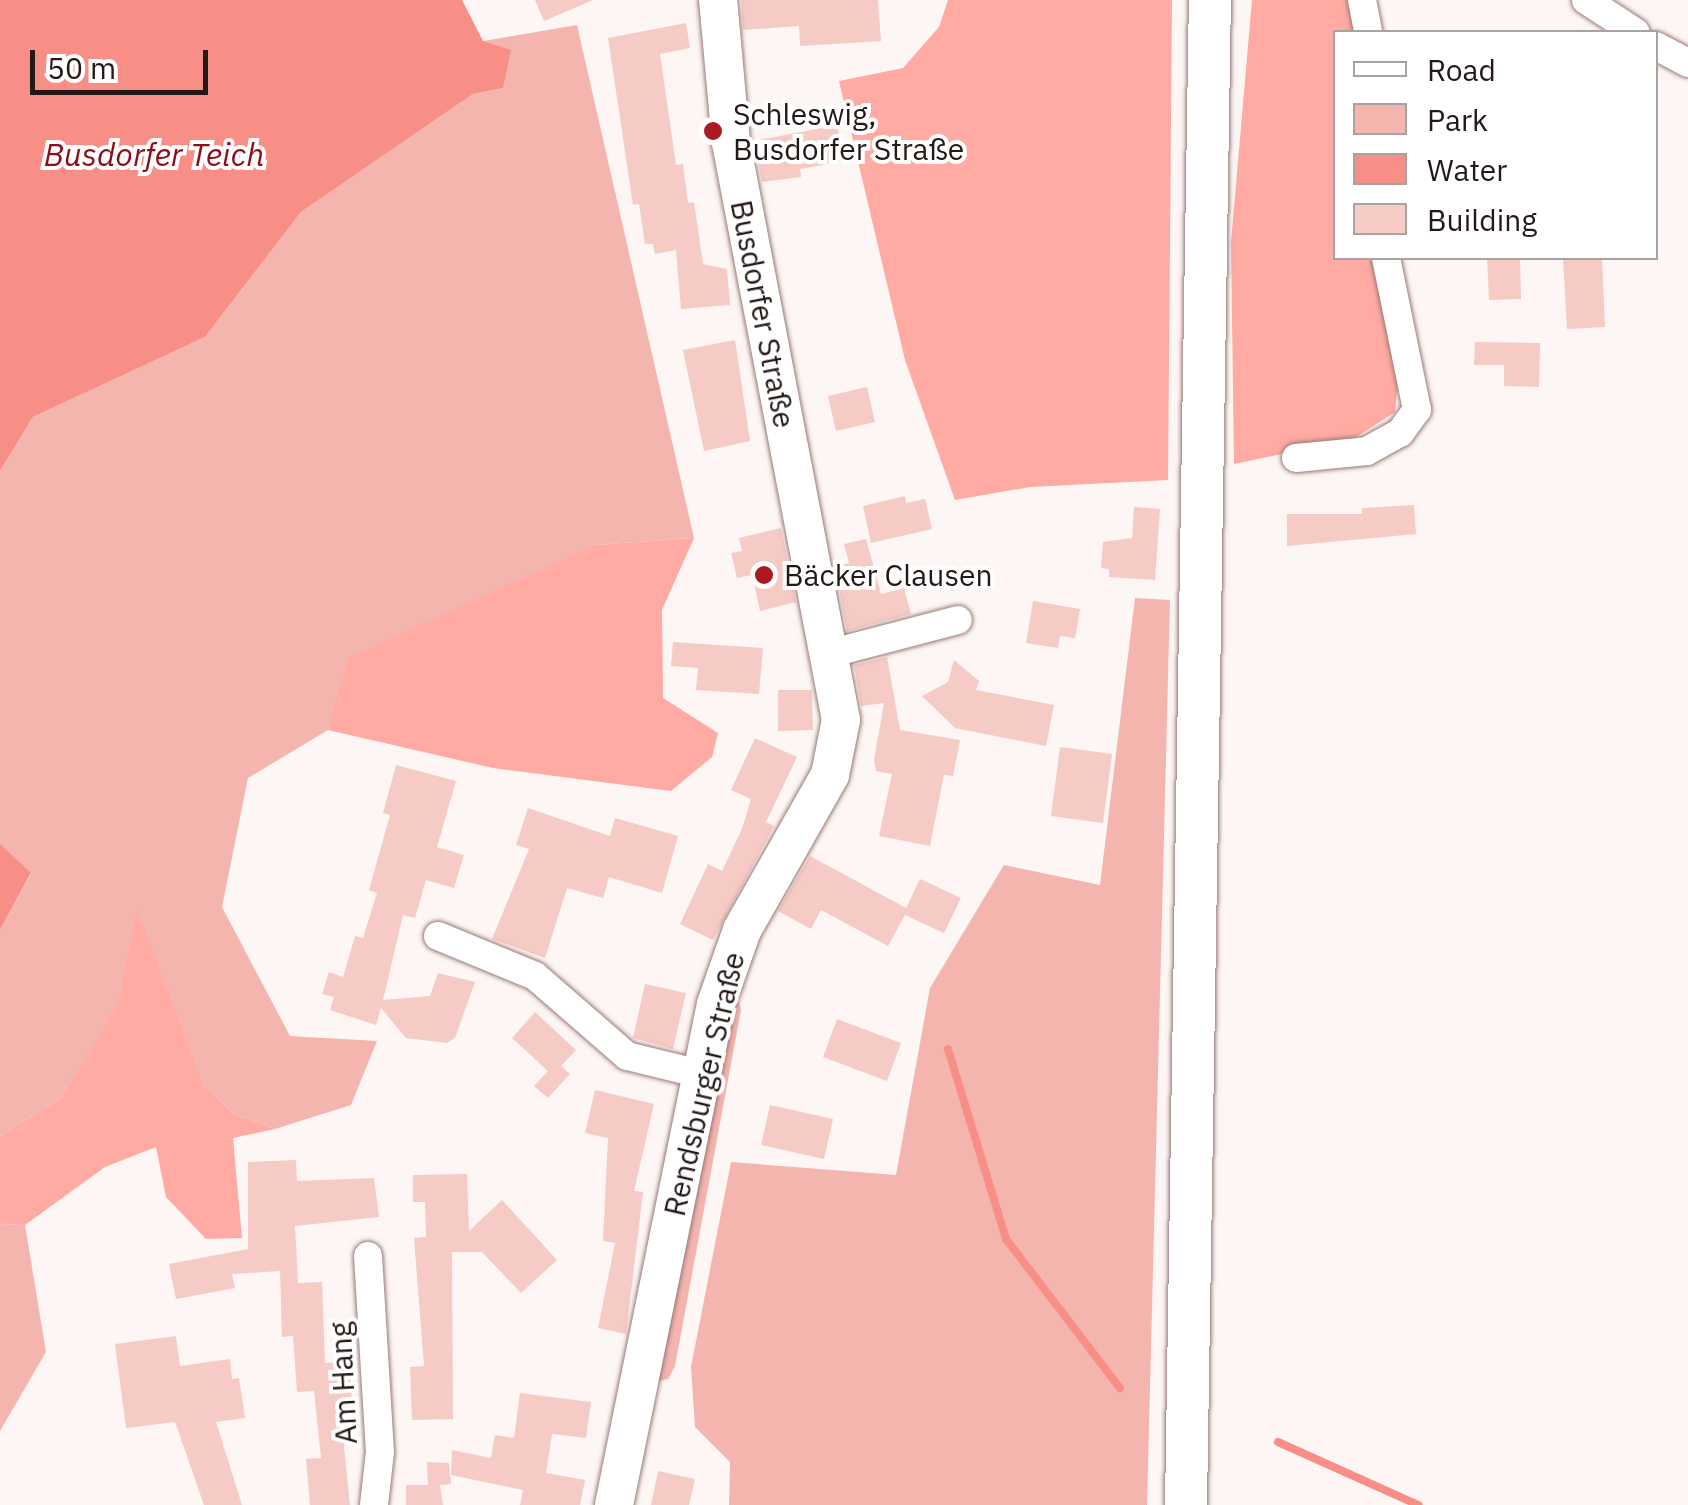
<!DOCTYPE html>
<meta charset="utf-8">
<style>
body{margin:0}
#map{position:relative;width:1688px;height:1505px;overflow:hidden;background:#fdf6f5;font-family:"IBM Plex Sans",sans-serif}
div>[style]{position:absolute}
.green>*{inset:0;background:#f5b5af}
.forest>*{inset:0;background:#ffaaa2}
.water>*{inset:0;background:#f78f87}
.stream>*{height:8px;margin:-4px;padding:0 4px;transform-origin:4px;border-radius:4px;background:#f78f87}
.building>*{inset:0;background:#f6cac5}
.roads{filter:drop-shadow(0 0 2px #997975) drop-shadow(0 0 2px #997975)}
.street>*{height:28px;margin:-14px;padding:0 14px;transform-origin:14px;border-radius:14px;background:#fff}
.secondary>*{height:38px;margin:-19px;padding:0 19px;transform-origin:19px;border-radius:19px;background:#fff}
.primary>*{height:42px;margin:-21px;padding:0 21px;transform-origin:21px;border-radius:21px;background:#fff}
.dots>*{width:28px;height:28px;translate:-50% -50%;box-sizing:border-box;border:5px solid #fff;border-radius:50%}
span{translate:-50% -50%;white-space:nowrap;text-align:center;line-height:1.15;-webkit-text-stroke:8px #fff;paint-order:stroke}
.poi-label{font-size:30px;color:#251817}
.left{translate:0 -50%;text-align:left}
.street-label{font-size:30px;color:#251817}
.water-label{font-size:32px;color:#8c0e18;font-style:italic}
.legend{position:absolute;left:1333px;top:30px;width:325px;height:230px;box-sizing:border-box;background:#fff;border:2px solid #a8a3a2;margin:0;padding:12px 18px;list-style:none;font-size:30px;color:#251817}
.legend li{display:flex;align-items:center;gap:20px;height:50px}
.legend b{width:50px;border:2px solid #a8a3a2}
.scale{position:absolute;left:30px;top:50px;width:178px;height:45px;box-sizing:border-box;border:5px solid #251817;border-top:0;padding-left:12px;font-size:30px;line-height:35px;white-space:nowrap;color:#251817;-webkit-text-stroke:8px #fff;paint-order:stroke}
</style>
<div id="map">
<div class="green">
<i style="clip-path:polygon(577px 25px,694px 538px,595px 545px,333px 715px,328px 730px,248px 778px,222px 907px,290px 1036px,377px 1041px,351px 1105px,275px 1129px,234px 1114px,204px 1085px,137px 911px,119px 1004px,60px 1099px,0 1136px,0 930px,31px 874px,0 850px,0 471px,33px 417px,205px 337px,301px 212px,473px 94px,503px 88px,483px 41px)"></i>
<i style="clip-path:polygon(1135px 598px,1170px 600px,1147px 1505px,729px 1505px,730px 1462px,695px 1427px,691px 1367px,731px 1162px,896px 1175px,930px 988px,1004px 865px,1100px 885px)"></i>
<i style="clip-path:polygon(736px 989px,741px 1010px,675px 1366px,668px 1379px,651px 1383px)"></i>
<i style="clip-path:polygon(0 1224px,25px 1225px,46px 1352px,0 1431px)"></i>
</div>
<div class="forest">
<i style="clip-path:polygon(948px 0,1172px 0,1168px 480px,1030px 487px,955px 500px,905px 360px,839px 81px,903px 68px,939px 27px)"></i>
<i style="clip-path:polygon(1252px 0,1353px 0,1359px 32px,1336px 32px,1336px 258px,1373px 258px,1398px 382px,1395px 412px,1353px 439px,1234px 464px,1231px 242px)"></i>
<i style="clip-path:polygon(694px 538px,662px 610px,663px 698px,718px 733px,712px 757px,671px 791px,493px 768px,328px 730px,348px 658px,595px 545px)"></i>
<i style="clip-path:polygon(137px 909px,204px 1085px,234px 1114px,275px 1129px,233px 1138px,242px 1238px,206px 1239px,166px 1197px,156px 1147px,105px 1167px,25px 1225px,0 1224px,0 1136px,60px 1099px,118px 1004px)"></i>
</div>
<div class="water">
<i style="clip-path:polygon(0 0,462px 0,483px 41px,511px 50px,503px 88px,473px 94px,301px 212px,205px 337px,33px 417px,0 471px)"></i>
<i style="clip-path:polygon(0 844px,31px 873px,0 930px)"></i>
</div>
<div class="stream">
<i style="left:948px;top:1049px;width:199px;rotate:73deg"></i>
<i style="left:1006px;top:1239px;width:188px;rotate:52.6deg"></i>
<i style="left:1278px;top:1442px;width:154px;rotate:24.2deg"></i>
</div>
<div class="building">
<i style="clip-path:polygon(535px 0,593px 0,544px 21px)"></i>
<i style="clip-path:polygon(741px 0,878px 0,881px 41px,800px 46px,799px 26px,743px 30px)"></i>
<i style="clip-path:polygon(686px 23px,690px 48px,660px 54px,676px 165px,683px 164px,688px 203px,694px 202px,703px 264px,727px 269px,730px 305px,681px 309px,676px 250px,655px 254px,653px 244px,645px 244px,639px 204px,633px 205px,608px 38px)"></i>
<i style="clip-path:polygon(837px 125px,845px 161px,800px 169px,801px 177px,762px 182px,754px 141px)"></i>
<i style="clip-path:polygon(1487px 258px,1520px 258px,1521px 299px,1489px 300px)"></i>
<i style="clip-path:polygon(1563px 258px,1602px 258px,1605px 327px,1567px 329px)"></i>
<i style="clip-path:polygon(735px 340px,750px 441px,704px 451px,683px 350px)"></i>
<i style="clip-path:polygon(1475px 342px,1540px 343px,1539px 387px,1504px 386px,1504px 365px,1474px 365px)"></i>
<i style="clip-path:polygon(867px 387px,875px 422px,836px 431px,828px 396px)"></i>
<i style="clip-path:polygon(905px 496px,906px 503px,925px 499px,932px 529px,871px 543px,863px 506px)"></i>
<i style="clip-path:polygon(1414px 505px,1416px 534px,1287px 546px,1287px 514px,1362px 514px,1362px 508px)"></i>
<i style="clip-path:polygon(1134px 507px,1160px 509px,1155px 580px,1109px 577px,1109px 569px,1101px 568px,1103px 542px,1132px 538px)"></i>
<i style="clip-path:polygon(781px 528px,796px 602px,760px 611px,752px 575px,737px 578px,731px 553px,742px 551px,739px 538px)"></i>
<i style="clip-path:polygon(866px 539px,881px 594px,904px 588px,911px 614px,847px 631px,835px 567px,849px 563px,844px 544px)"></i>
<i style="clip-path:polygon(1033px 601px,1080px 609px,1075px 638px,1060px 636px,1058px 648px,1026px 643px)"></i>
<i style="clip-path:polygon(673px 642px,763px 648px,759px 694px,696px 690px,698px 668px,671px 666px)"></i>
<i style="clip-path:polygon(887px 657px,900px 730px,960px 740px,953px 776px,944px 775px,930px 846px,879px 836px,892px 774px,876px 771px,874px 760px,884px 703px,861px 706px,854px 665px)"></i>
<i style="clip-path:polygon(954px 660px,979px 681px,976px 690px,1054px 705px,1046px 746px,955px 728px,922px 696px,948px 682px)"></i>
<i style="clip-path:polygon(778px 690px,812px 690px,813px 730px,778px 731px)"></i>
<i style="clip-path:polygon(755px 738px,797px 757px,766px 822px,774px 826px,713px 940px,680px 924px,708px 864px,722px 871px,742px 829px,751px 799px,731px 790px)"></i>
<i style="clip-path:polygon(1060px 747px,1112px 754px,1103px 823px,1051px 816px)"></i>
<i style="clip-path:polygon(396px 765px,456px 781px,437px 847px,464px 855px,454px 888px,426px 880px,415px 918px,403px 915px,383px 1000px,430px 996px,438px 973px,475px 982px,455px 1038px,447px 1043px,406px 1038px,381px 1008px,376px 1025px,330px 1010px,334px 997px,322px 994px,329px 972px,343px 977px,355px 936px,363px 938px,377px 893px,369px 890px,390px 815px,383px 813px)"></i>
<i style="clip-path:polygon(528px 808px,610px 836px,615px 818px,678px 836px,662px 893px,609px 877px,603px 898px,567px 888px,545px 958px,492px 939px,529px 849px,516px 845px)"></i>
<i style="clip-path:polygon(810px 856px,906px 908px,920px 879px,961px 898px,944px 933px,905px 915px,888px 946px,821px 910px,811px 929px,778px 911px)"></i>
<i style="clip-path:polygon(645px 984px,686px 993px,673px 1049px,633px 1038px)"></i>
<i style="clip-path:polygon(535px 1012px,576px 1050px,561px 1066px,570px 1074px,548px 1098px,534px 1086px,548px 1071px,512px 1038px)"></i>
<i style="clip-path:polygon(837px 1019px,901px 1043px,887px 1081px,823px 1057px)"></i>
<i style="clip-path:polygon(595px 1090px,654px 1104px,634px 1191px,643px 1192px,626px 1334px,598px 1328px,615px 1243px,603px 1241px,608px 1138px,585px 1133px)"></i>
<i style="clip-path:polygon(770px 1105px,833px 1119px,824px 1159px,761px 1145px)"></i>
<i style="clip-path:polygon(296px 1160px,297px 1181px,374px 1178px,379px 1217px,295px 1226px,298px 1283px,322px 1282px,325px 1363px,349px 1362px,353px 1417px,346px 1417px,344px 1448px,350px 1505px,310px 1505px,306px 1459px,321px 1458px,314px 1391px,297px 1392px,293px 1336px,282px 1337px,280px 1271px,232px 1274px,235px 1288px,176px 1299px,169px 1264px,248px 1249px,248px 1162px)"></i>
<i style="clip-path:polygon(467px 1174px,469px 1231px,502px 1200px,557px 1260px,521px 1293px,482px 1252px,452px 1252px,453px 1419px,412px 1420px,410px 1367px,424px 1366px,414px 1238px,426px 1237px,425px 1202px,413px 1202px,413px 1175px)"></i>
<i style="clip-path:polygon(176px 1336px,180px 1366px,230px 1359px,232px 1379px,239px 1378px,245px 1418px,216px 1422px,242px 1505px,204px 1505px,175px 1422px,126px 1428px,115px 1344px)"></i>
<i style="clip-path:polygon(520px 1393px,591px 1402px,586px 1438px,552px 1434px,546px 1473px,585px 1480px,580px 1505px,520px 1505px,523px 1490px,451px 1475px,452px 1450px,491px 1458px,495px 1435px,514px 1438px)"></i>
<i style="clip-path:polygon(427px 1462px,449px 1463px,451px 1484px,440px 1485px,443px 1505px,406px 1505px,406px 1485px,428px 1485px)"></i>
<i style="clip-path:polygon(658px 1471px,695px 1479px,689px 1505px,651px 1505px)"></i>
</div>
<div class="roads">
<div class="street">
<i style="left:1362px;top:0;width:33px;rotate:79deg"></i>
<i style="left:1586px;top:0;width:59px;rotate:33.1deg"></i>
<i style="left:1656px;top:46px;width:36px;rotate:28deg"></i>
<i style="left:1296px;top:458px;width:71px;rotate:-5.6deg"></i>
<i style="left:1367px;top:451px;width:38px;rotate:-29deg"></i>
<i style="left:1400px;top:433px;width:29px;rotate:-54deg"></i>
<i style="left:1417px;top:410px;width:155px;rotate:-101.5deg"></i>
<i style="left:832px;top:653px;width:130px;rotate:-14.7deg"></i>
<i style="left:438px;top:936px;width:105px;rotate:22.4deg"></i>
<i style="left:535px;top:976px;width:122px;rotate:41deg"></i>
<i style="left:627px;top:1056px;width:76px;rotate:13.7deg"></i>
<i style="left:368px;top:1256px;width:196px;rotate:86.5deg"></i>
<i style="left:380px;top:1452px;width:53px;rotate:96.5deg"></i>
</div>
<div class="secondary">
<i style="left:614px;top:1505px;width:511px;rotate:-78.49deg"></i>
<i style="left:716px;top:1004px;width:78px;rotate:-70.6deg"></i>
<i style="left:742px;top:930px;width:178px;rotate:-60.4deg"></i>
<i style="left:830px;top:775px;width:56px;rotate:-78.7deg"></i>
<i style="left:841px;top:720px;width:588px;rotate:-100.78deg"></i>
<i style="left:731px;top:142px;width:143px;rotate:-95.2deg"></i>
</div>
<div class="primary">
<i style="left:1186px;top:1505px;width:1505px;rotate:-89.09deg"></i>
</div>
</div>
<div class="dots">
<i style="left:713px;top:131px;background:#ac1922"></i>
<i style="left:764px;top:575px;background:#ac1922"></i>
</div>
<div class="poi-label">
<span class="left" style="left:733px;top:131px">Schleswig,<br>Busdorfer Straße</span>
<span class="left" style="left:784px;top:575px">Bäcker Clausen</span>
</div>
<div class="street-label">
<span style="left:763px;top:314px;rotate:79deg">Busdorfer Straße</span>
<span style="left:704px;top:1084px;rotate:-77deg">Rendsburger Straße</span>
<span style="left:343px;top:1383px;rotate:-93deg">Am Hang</span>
</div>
<div class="water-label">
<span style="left:154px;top:154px">Busdorfer Teich</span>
</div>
<ul class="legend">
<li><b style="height:12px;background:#fff"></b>Road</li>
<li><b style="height:28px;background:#f5b5af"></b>Park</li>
<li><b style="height:28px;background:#f78f87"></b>Water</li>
<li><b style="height:28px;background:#f6cac5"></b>Building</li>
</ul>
<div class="scale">50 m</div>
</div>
